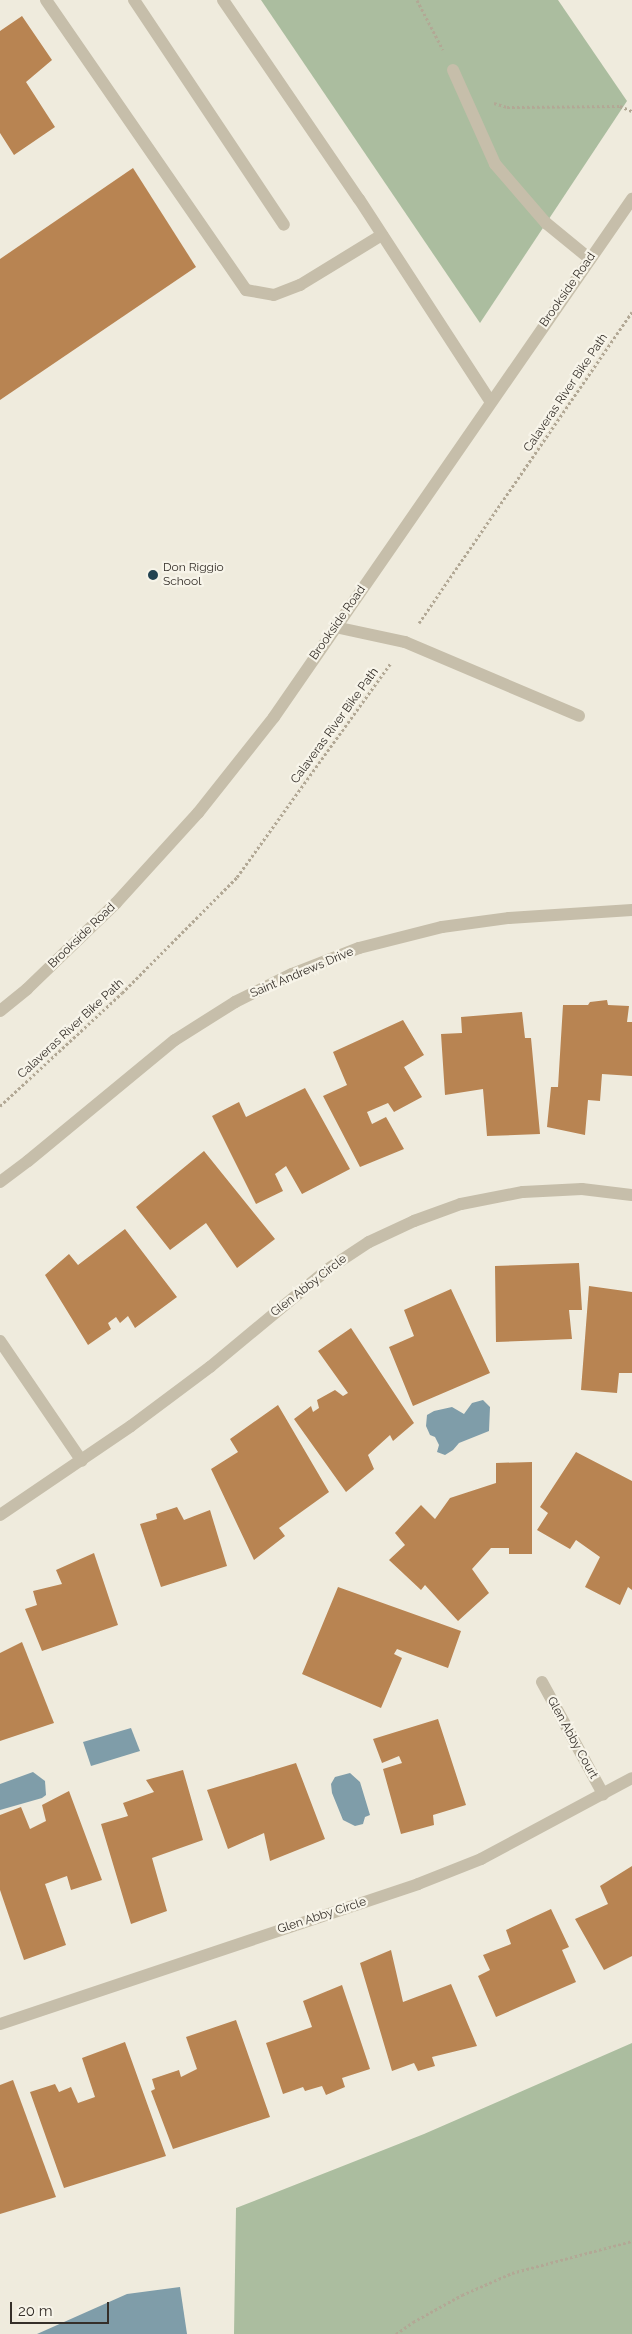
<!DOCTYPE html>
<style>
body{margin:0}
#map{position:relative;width:632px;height:2334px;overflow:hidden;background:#efebdd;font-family:Raleway,sans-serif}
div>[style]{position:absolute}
.green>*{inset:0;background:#abbd9f}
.water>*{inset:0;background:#7f9da9}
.building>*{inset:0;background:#b88452}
.path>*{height:3px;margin-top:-1.5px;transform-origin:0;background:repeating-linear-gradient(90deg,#b2a895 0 2.5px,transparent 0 5px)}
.minor>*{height:12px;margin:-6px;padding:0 6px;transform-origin:6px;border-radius:6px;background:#c6beaa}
.dots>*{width:14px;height:14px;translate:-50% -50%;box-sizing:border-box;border:2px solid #f7f4e9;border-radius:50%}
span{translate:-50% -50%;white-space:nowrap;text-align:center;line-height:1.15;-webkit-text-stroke:4.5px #f7f4e9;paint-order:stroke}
.street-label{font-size:12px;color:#352f29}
.poi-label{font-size:12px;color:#352f29}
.left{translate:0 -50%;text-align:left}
.scale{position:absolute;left:10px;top:2302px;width:99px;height:22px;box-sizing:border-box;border:2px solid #352f29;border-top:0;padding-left:6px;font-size:15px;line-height:18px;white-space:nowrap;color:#352f29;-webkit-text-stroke:4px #f7f4e9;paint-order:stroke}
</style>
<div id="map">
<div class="green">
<i style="clip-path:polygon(261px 0,558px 0,627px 101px,480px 323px)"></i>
<i style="clip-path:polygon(632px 2043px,632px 2334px,234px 2334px,236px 2208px,424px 2134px)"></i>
</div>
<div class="water">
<i style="clip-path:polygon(483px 1400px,490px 1407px,489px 1431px,459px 1443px,453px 1450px,445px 1455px,437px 1452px,439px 1445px,435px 1437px,430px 1435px,426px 1426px,427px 1415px,434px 1411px,452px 1407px,464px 1414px,472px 1403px)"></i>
<i style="clip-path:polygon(131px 1728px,140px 1751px,91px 1766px,83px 1742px)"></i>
<i style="clip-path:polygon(33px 1772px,45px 1781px,46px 1795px,42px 1798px,0 1810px,0 1784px)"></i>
<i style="clip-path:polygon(350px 1773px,360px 1782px,370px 1815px,365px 1817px,363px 1824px,355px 1826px,343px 1820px,332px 1793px,331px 1784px,335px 1777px)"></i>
<i style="clip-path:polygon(180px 2287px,187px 2334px,37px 2334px,127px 2294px)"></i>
</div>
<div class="building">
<i style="clip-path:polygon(22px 16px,52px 60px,26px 82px,55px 127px,14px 155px,0 133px,0 31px)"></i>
<i style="clip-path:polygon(133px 168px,196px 267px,0 400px,0 259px)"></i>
<i style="clip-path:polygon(607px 1000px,608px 1005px,629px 1006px,627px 1022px,632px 1022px,632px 1076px,602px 1074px,600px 1101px,588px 1100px,585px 1135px,547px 1127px,551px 1087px,558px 1087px,563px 1005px,588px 1005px,590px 1002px)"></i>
<i style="clip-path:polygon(522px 1012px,525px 1038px,531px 1038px,540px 1134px,487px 1136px,483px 1089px,445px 1095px,441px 1034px,462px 1033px,461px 1017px)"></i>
<i style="clip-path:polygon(403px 1020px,424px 1055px,404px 1067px,422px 1097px,394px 1112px,388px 1103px,367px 1112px,372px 1124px,386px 1117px,404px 1149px,360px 1167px,323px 1096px,347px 1085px,333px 1052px)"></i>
<i style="clip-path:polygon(305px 1088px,350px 1169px,302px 1194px,286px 1166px,275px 1174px,283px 1191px,256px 1204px,212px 1116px,239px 1102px,246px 1117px)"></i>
<i style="clip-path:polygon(204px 1151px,275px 1239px,237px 1268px,206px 1223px,170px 1250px,136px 1207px)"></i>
<i style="clip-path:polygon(125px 1229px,177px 1297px,135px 1328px,128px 1316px,120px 1323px,116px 1317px,108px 1323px,111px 1329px,88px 1345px,45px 1275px,69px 1254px,78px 1265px)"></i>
<i style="clip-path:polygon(579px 1263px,582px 1310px,569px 1310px,572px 1339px,496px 1342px,495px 1266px)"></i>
<i style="clip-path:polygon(589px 1286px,632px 1292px,632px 1373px,619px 1373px,617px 1393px,581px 1390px)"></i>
<i style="clip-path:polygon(451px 1289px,490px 1373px,413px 1406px,389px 1347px,414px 1336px,404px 1310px)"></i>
<i style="clip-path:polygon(351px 1328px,414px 1423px,393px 1441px,390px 1435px,368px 1455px,374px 1469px,346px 1492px,294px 1419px,311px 1406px,313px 1412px,319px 1408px,317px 1400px,335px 1390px,343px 1396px,348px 1393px,318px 1351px)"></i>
<i style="clip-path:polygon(278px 1405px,329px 1492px,279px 1528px,285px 1536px,254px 1560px,211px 1469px,238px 1452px,230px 1439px)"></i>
<i style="clip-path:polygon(576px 1452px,632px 1481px,632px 1590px,628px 1587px,620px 1605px,585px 1587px,600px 1557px,576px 1540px,570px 1549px,537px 1530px,548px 1513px,540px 1507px)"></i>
<i style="clip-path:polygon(532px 1462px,532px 1554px,509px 1554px,509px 1548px,491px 1548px,472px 1569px,489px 1593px,458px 1621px,425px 1585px,421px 1590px,389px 1560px,405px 1545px,395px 1533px,421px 1505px,435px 1519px,450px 1498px,496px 1483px,496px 1463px)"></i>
<i style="clip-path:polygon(177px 1507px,184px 1520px,210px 1510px,227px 1566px,161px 1587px,140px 1524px,157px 1519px,156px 1514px)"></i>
<i style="clip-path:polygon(94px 1553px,118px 1625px,42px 1651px,25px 1609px,37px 1605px,33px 1591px,62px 1584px,56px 1570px)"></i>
<i style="clip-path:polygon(338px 1587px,461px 1631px,448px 1668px,397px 1649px,394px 1654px,402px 1658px,381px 1708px,302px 1674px)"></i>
<i style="clip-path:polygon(22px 1642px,54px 1723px,0 1741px,0 1653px)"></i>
<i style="clip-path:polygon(438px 1719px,466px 1805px,433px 1815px,434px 1825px,401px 1834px,383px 1769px,402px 1763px,399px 1756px,382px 1763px,373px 1739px)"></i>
<i style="clip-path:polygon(296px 1763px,325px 1839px,270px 1861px,264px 1833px,228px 1849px,207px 1790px)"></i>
<i style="clip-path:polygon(183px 1770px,203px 1840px,152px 1858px,167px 1911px,131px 1924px,101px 1824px,128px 1816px,123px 1803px,154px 1792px,146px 1780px)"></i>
<i style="clip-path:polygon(69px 1791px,102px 1880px,71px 1890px,67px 1876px,45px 1884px,66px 1945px,24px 1960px,0 1890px,0 1815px,21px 1807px,30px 1829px,46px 1821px,42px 1805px)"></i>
<i style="clip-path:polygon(632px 1866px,632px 1956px,604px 1970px,575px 1919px,608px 1904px,600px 1886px)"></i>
<i style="clip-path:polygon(551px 1909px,569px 1947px,562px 1950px,576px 1982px,496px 2017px,478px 1976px,490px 1970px,483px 1955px,511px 1944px,506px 1930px)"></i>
<i style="clip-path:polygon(391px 1950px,403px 2002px,451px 1984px,477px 2046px,432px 2057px,435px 2066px,418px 2071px,414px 2063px,392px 2071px,360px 1963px)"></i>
<i style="clip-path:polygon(342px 1985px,370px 2069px,342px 2078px,345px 2087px,326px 2095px,322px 2086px,305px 2091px,303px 2087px,283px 2094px,266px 2043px,312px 2027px,303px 2001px)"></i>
<i style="clip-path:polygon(236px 2020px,270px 2117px,173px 2149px,151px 2091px,155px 2089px,152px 2079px,179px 2070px,181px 2077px,197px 2069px,186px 2037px)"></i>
<i style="clip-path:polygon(125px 2042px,166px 2156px,64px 2188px,30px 2092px,55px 2084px,59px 2092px,71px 2087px,78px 2103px,95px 2097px,82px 2058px)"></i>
<i style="clip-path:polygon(13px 2080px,56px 2197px,0 2214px,0 2085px)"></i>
</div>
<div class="path">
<i style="left:417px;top:0;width:56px;rotate:62.5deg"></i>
<i style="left:494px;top:103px;width:14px;rotate:17deg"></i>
<i style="left:507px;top:107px;width:113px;rotate:-0.5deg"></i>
<i style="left:620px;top:106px;width:13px;rotate:23deg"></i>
<i style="left:419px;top:623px;width:377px;rotate:-55.6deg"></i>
<i style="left:0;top:1106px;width:166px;rotate:-42.8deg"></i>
<i style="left:122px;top:993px;width:163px;rotate:-45.2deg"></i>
<i style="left:237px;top:877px;width:264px;rotate:-54.3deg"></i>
<i style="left:396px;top:2334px;width:21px;rotate:-35deg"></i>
<i style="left:413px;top:2322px;width:56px;rotate:-28.9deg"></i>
<i style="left:462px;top:2295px;width:55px;rotate:-23.7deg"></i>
<i style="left:512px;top:2273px;width:124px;rotate:-14.9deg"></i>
</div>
<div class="minor">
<i style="left:46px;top:0;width:352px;rotate:55.4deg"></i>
<i style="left:246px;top:290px;width:28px;rotate:10deg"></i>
<i style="left:274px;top:295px;width:28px;rotate:-21deg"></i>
<i style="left:300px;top:285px;width:96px;rotate:-31.4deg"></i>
<i style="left:134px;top:0;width:270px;rotate:56.3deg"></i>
<i style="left:223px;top:0;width:241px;rotate:55.7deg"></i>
<i style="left:359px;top:199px;width:242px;rotate:57deg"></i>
<i style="left:453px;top:70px;width:103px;rotate:65.9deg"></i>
<i style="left:495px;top:164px;width:78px;rotate:49.2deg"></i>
<i style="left:546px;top:223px;width:57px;rotate:39.3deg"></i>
<i style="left:335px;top:627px;width:72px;rotate:12.1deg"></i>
<i style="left:405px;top:642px;width:189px;rotate:23deg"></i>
<i style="left:0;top:1011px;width:35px;rotate:-39deg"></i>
<i style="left:27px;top:989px;width:124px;rotate:-44deg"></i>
<i style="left:116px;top:903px;width:122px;rotate:-47.7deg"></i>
<i style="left:198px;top:813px;width:122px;rotate:-51.6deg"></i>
<i style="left:274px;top:717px;width:630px;rotate:-55.35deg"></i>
<i style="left:0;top:1182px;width:35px;rotate:-37deg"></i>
<i style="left:28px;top:1161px;width:190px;rotate:-39.5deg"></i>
<i style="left:175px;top:1040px;width:71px;rotate:-32.3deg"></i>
<i style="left:235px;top:1002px;width:64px;rotate:-26.2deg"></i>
<i style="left:292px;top:974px;width:72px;rotate:-21.2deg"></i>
<i style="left:359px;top:948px;width:86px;rotate:-14.2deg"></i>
<i style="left:442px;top:927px;width:68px;rotate:-7.7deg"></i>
<i style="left:509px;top:918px;width:123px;rotate:-3.7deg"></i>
<i style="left:0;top:1341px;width:145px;rotate:55.7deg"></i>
<i style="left:0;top:1515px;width:158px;rotate:-34.2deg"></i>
<i style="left:131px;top:1426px;width:99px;rotate:-36.8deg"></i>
<i style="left:210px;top:1367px;width:153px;rotate:-39.7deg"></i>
<i style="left:328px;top:1269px;width:49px;rotate:-33.4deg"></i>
<i style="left:369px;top:1242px;width:50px;rotate:-25deg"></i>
<i style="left:414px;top:1221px;width:50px;rotate:-19.9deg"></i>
<i style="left:461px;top:1204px;width:63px;rotate:-11deg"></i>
<i style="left:523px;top:1192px;width:59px;rotate:-2.9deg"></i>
<i style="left:582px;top:1189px;width:50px;rotate:6.8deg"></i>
<i style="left:542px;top:1682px;width:128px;rotate:61.4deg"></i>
<i style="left:0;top:2024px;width:441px;rotate:-18.5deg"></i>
<i style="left:418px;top:1884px;width:68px;rotate:-21.6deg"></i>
<i style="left:481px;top:1859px;width:171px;rotate:-28.2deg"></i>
</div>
<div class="dots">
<i style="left:153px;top:575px;background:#234351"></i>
</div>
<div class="street-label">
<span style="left:568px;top:290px;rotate:-55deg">Brookside Road</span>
<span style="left:566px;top:393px;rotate:-56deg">Calaveras River Bike Path</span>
<span style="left:338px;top:623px;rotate:-55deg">Brookside Road</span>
<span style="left:335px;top:726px;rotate:-54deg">Calaveras River Bike Path</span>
<span style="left:82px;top:936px;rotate:-44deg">Brookside Road</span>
<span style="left:302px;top:973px;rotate:-23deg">Saint Andrews Drive</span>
<span style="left:71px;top:1029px;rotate:-43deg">Calaveras River Bike Path</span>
<span style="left:309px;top:1286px;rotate:-38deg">Glen Abby Circle</span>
<span style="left:572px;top:1738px;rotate:61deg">Glen Abby Court</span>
<span style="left:322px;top:1916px;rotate:-18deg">Glen Abby Circle</span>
</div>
<div class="poi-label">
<span class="left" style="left:163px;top:575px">Don Riggio<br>School</span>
</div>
<div class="scale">20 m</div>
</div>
